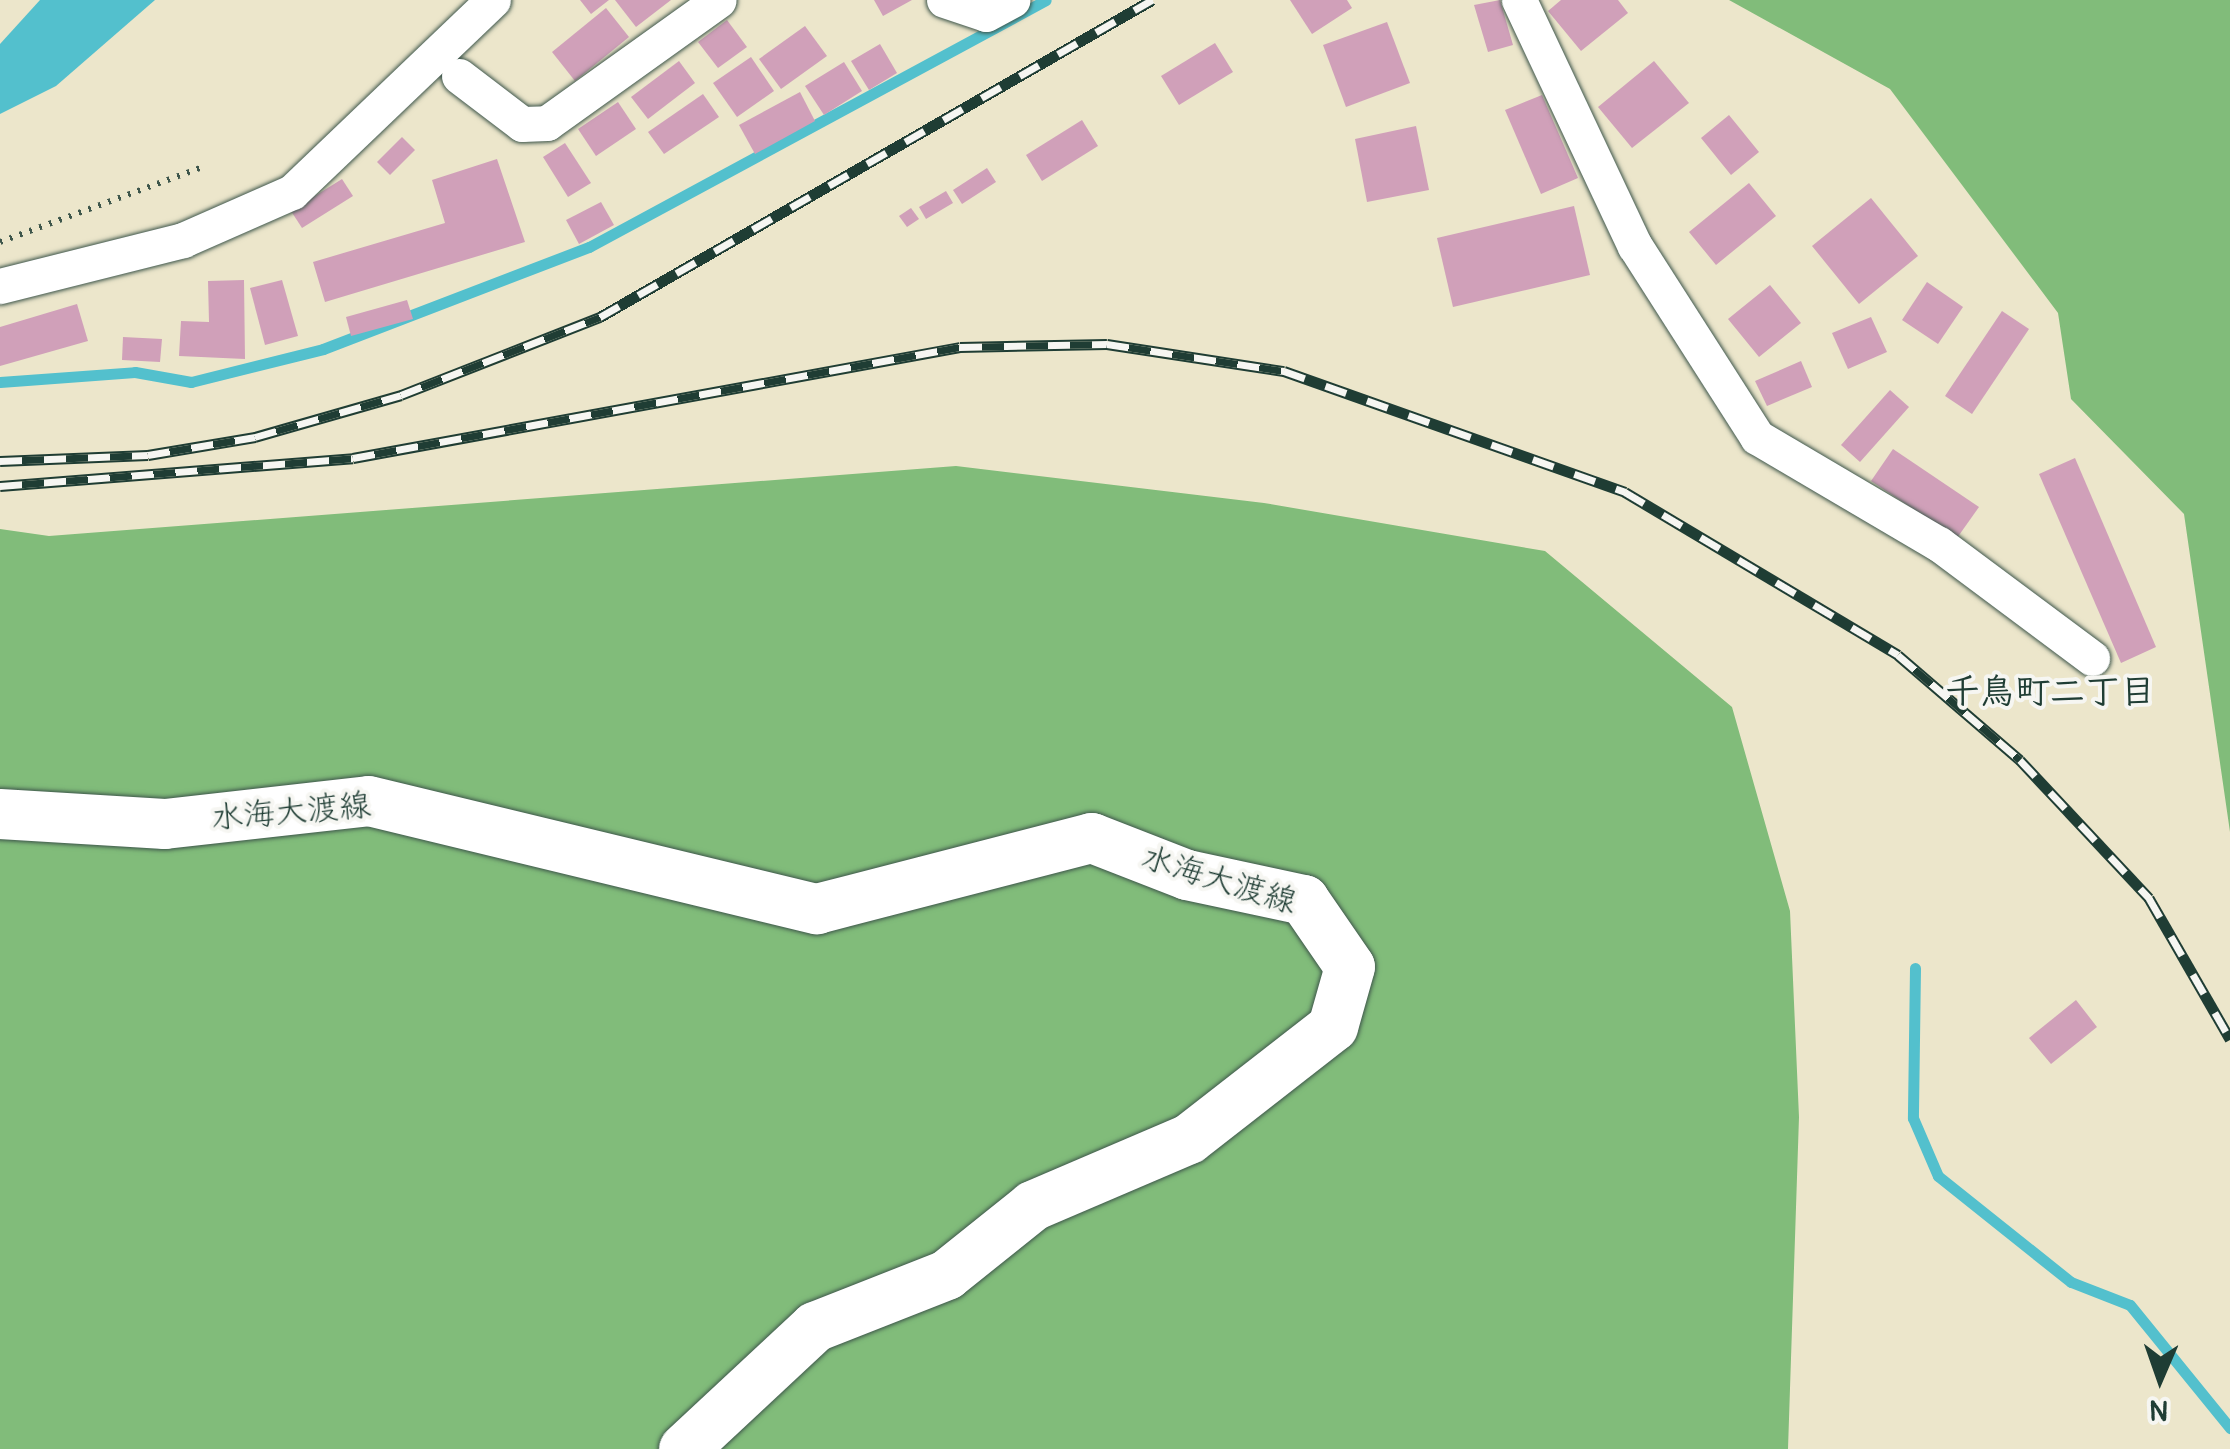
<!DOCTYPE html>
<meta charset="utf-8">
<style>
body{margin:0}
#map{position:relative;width:2230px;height:1449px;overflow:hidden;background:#ece6cb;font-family:Pangolin,"Klee One",sans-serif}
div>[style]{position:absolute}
.forest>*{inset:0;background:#81bc7a}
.water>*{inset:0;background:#53c0cd}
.stream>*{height:11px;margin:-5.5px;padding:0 5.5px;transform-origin:5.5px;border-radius:5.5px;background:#53c0cd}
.building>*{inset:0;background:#d0a0b9}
.path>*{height:6px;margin-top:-3px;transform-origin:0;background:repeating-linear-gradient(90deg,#3e564b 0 2.5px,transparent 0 10.5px)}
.roads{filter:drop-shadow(0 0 2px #3e564b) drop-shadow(0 0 2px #3e564b)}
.minor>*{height:35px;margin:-17.5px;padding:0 17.5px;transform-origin:17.5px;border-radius:17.5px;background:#fff}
.secondary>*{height:50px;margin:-25px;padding:0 25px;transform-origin:25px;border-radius:25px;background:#fff}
.rail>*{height:11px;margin-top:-5.5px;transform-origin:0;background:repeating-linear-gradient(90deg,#f6f6f2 0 22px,#1f3d34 0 44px);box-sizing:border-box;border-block:2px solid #1f3d34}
span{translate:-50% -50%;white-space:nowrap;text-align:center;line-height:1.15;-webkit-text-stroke:8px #f6f6f2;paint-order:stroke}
.street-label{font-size:32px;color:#1f3d34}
.neighbourhood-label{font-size:35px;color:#1f3d34;font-weight:700}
.north{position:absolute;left:2110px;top:1329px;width:100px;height:100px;-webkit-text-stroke:8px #f6f6f2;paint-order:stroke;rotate:182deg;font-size:28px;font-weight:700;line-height:40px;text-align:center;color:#1f3d34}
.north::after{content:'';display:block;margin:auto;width:35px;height:45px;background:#1f3d34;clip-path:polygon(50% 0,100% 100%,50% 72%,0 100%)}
</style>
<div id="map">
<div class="forest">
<i style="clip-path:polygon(1729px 0,2230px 0,2230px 832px,2184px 514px,2071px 399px,2058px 313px,1890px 89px)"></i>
<i style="clip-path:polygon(956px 466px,1264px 503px,1545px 551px,1732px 707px,1790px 911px,1799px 1117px,1788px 1449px,0 1449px,0 529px,49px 536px)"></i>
</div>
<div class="water">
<i style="clip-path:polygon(40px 0,155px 0,56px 86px,0 114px,0 44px)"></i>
</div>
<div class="stream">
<i style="left:0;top:382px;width:135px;rotate:-4.2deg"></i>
<i style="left:135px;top:372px;width:57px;rotate:10.1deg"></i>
<i style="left:191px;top:382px;width:136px;rotate:-14deg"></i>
<i style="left:323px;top:349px;width:285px;rotate:-21deg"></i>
<i style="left:589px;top:247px;width:519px;rotate:-28.39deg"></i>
<i style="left:1915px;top:968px;width:150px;rotate:90.8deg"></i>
<i style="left:1913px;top:1118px;width:63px;rotate:66.7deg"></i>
<i style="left:1938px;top:1176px;width:170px;rotate:38.6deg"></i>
<i style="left:2071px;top:1282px;width:63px;rotate:21.3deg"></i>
<i style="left:2130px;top:1305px;width:159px;rotate:50.9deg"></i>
</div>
<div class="building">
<i style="clip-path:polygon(580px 0,609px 0,591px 14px)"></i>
<i style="clip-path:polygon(615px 0,671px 0,636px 27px)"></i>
<i style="clip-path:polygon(874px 0,912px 0,883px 16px)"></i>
<i style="clip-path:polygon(1290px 0,1347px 0,1352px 8px,1312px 34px)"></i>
<i style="clip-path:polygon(1500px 0,1513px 45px,1488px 52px,1474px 5px)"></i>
<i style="clip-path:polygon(1561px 0,1618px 0,1628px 13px,1581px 51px,1548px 11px)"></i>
<i style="clip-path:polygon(606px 8px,629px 37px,575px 81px,552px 52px)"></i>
<i style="clip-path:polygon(727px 20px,747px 47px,718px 68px,698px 42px)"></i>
<i style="clip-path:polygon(1387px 22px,1410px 83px,1346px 107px,1323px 45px)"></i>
<i style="clip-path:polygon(805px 26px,827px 56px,781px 89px,759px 59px)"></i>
<i style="clip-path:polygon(1215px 43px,1233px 72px,1179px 105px,1161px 76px)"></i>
<i style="clip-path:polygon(880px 44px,897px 73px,869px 90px,851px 61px)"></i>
<i style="clip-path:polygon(751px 57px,774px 91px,737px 117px,713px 83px)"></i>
<i style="clip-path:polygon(679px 61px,695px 83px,648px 119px,631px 97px)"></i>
<i style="clip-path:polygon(1654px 61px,1689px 103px,1632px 148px,1598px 107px)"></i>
<i style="clip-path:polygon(844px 62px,862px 91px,824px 115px,805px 86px)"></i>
<i style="clip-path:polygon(800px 92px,815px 121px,755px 154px,739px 125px)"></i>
<i style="clip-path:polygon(703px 94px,719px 117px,664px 154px,648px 132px)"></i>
<i style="clip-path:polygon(1542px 95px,1578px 178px,1541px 194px,1505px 110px)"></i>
<i style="clip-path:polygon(618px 102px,636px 129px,596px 156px,578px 129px)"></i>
<i style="clip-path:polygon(1729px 115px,1759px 152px,1731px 175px,1701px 138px)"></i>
<i style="clip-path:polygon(1082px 120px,1098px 146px,1042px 181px,1026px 155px)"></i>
<i style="clip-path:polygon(1416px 126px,1429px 190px,1367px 202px,1355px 139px)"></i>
<i style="clip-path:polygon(402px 137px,415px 150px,390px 175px,377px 162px)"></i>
<i style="clip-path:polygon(565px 143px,591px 183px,568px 197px,543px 157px)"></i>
<i style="clip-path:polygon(497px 159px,525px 242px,325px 302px,313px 262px,445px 223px,432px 180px)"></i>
<i style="clip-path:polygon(987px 168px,996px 182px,962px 204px,953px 190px)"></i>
<i style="clip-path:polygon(342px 179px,353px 196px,302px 228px,291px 211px)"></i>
<i style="clip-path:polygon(1749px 183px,1776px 216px,1716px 265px,1689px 232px)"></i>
<i style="clip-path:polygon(946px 191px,953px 203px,926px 219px,919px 207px)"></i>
<i style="clip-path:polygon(1871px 198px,1918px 256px,1859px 304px,1812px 246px)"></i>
<i style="clip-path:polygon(601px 202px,614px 225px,579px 244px,566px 220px)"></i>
<i style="clip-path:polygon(1574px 206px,1590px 275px,1453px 307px,1437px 238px)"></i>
<i style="clip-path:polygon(911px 208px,919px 219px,907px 227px,899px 216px)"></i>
<i style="clip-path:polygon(244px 280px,245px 359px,179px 356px,181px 321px,209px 322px,208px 281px)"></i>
<i style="clip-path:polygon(282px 280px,298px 336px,265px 345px,250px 288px)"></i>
<i style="clip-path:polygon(1927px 282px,1963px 307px,1938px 344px,1902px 320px)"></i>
<i style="clip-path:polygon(1770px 285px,1801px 323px,1759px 357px,1728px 319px)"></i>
<i style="clip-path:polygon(407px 300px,413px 319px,351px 336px,346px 317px)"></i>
<i style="clip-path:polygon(77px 304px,88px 341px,0 366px,0 327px)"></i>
<i style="clip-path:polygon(2002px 311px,2029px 329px,1972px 414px,1945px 396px)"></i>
<i style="clip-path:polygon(1871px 317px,1887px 352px,1848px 369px,1832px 333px)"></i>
<i style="clip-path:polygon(123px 337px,162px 339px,160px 362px,122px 360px)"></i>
<i style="clip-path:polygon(1801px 361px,1812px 387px,1767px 406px,1755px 381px)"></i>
<i style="clip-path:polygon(1890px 390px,1909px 407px,1860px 462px,1841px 445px)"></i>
<i style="clip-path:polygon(1893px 449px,1979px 507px,1957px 538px,1871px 481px)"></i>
<i style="clip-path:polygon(2075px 458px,2156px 647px,2121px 663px,2039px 474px)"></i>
<i style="clip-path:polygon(2076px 1000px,2097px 1027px,2051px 1064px,2029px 1038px)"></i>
</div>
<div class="path">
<i style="left:0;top:242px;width:219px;rotate:-20.3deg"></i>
</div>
<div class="roads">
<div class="minor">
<i style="left:944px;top:0;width:44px;rotate:18.4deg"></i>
<i style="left:986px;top:14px;width:30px;rotate:-28deg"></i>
<i style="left:1519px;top:0;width:272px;rotate:64.8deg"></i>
<i style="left:1635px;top:246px;width:227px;rotate:57.4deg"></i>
<i style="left:1757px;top:437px;width:211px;rotate:30.5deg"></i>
<i style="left:1939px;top:544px;width:191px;rotate:36.7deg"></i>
<i style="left:459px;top:76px;width:79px;rotate:37.3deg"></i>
<i style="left:522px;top:124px;width:25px;rotate:-2deg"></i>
<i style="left:547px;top:123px;width:211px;rotate:-35.6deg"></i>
<i style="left:0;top:286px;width:189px;rotate:-14.1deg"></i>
<i style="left:183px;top:240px;width:119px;rotate:-23.8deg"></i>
<i style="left:292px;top:192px;width:278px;rotate:-43.7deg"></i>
</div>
<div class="secondary">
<i style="left:0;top:814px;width:165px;rotate:3.5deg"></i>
<i style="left:165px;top:824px;width:205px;rotate:-6.4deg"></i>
<i style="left:369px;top:801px;width:461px;rotate:13.6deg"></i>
<i style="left:817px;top:909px;width:284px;rotate:-14.5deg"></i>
<i style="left:1092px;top:838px;width:102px;rotate:21.3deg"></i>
<i style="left:1187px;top:875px;width:120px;rotate:12.1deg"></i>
<i style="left:1304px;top:900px;width:81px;rotate:55.5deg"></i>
<i style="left:1350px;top:967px;width:62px;rotate:105.8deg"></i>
<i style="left:1333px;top:1027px;width:182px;rotate:142.1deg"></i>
<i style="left:1189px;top:1139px;width:170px;rotate:156.8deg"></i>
<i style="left:1033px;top:1206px;width:110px;rotate:141.3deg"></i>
<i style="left:947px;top:1275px;width:142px;rotate:158.5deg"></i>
<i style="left:815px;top:1327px;width:179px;rotate:137deg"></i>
</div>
</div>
<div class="rail">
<i style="left:0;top:461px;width:148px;rotate:-2.3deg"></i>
<i style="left:148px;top:455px;width:109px;rotate:-9.5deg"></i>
<i style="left:255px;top:437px;width:152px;rotate:-16deg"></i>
<i style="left:401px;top:395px;width:214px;rotate:-21.4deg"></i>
<i style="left:600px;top:317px;width:637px;rotate:-29.87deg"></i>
<i style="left:0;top:486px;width:354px;rotate:-4.5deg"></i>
<i style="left:353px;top:458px;width:617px;rotate:-10.36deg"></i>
<i style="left:960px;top:347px;width:147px;rotate:-1.2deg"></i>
<i style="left:1107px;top:344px;width:179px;rotate:8.7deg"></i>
<i style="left:1284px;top:371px;width:362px;rotate:19.5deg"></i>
<i style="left:1625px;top:492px;width:318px;rotate:30.8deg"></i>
<i style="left:1898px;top:655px;width:161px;rotate:40.7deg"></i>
<i style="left:2020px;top:760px;width:189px;rotate:46.9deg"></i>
<i style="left:2149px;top:898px;width:163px;rotate:60.1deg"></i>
</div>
<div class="street-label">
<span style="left:291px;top:812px;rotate:-5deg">水海大渡線</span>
<span style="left:1219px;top:880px;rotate:17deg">水海大渡線</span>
</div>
<div class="neighbourhood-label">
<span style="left:2050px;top:692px">千鳥町二丁目</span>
</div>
<div class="north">N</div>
</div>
